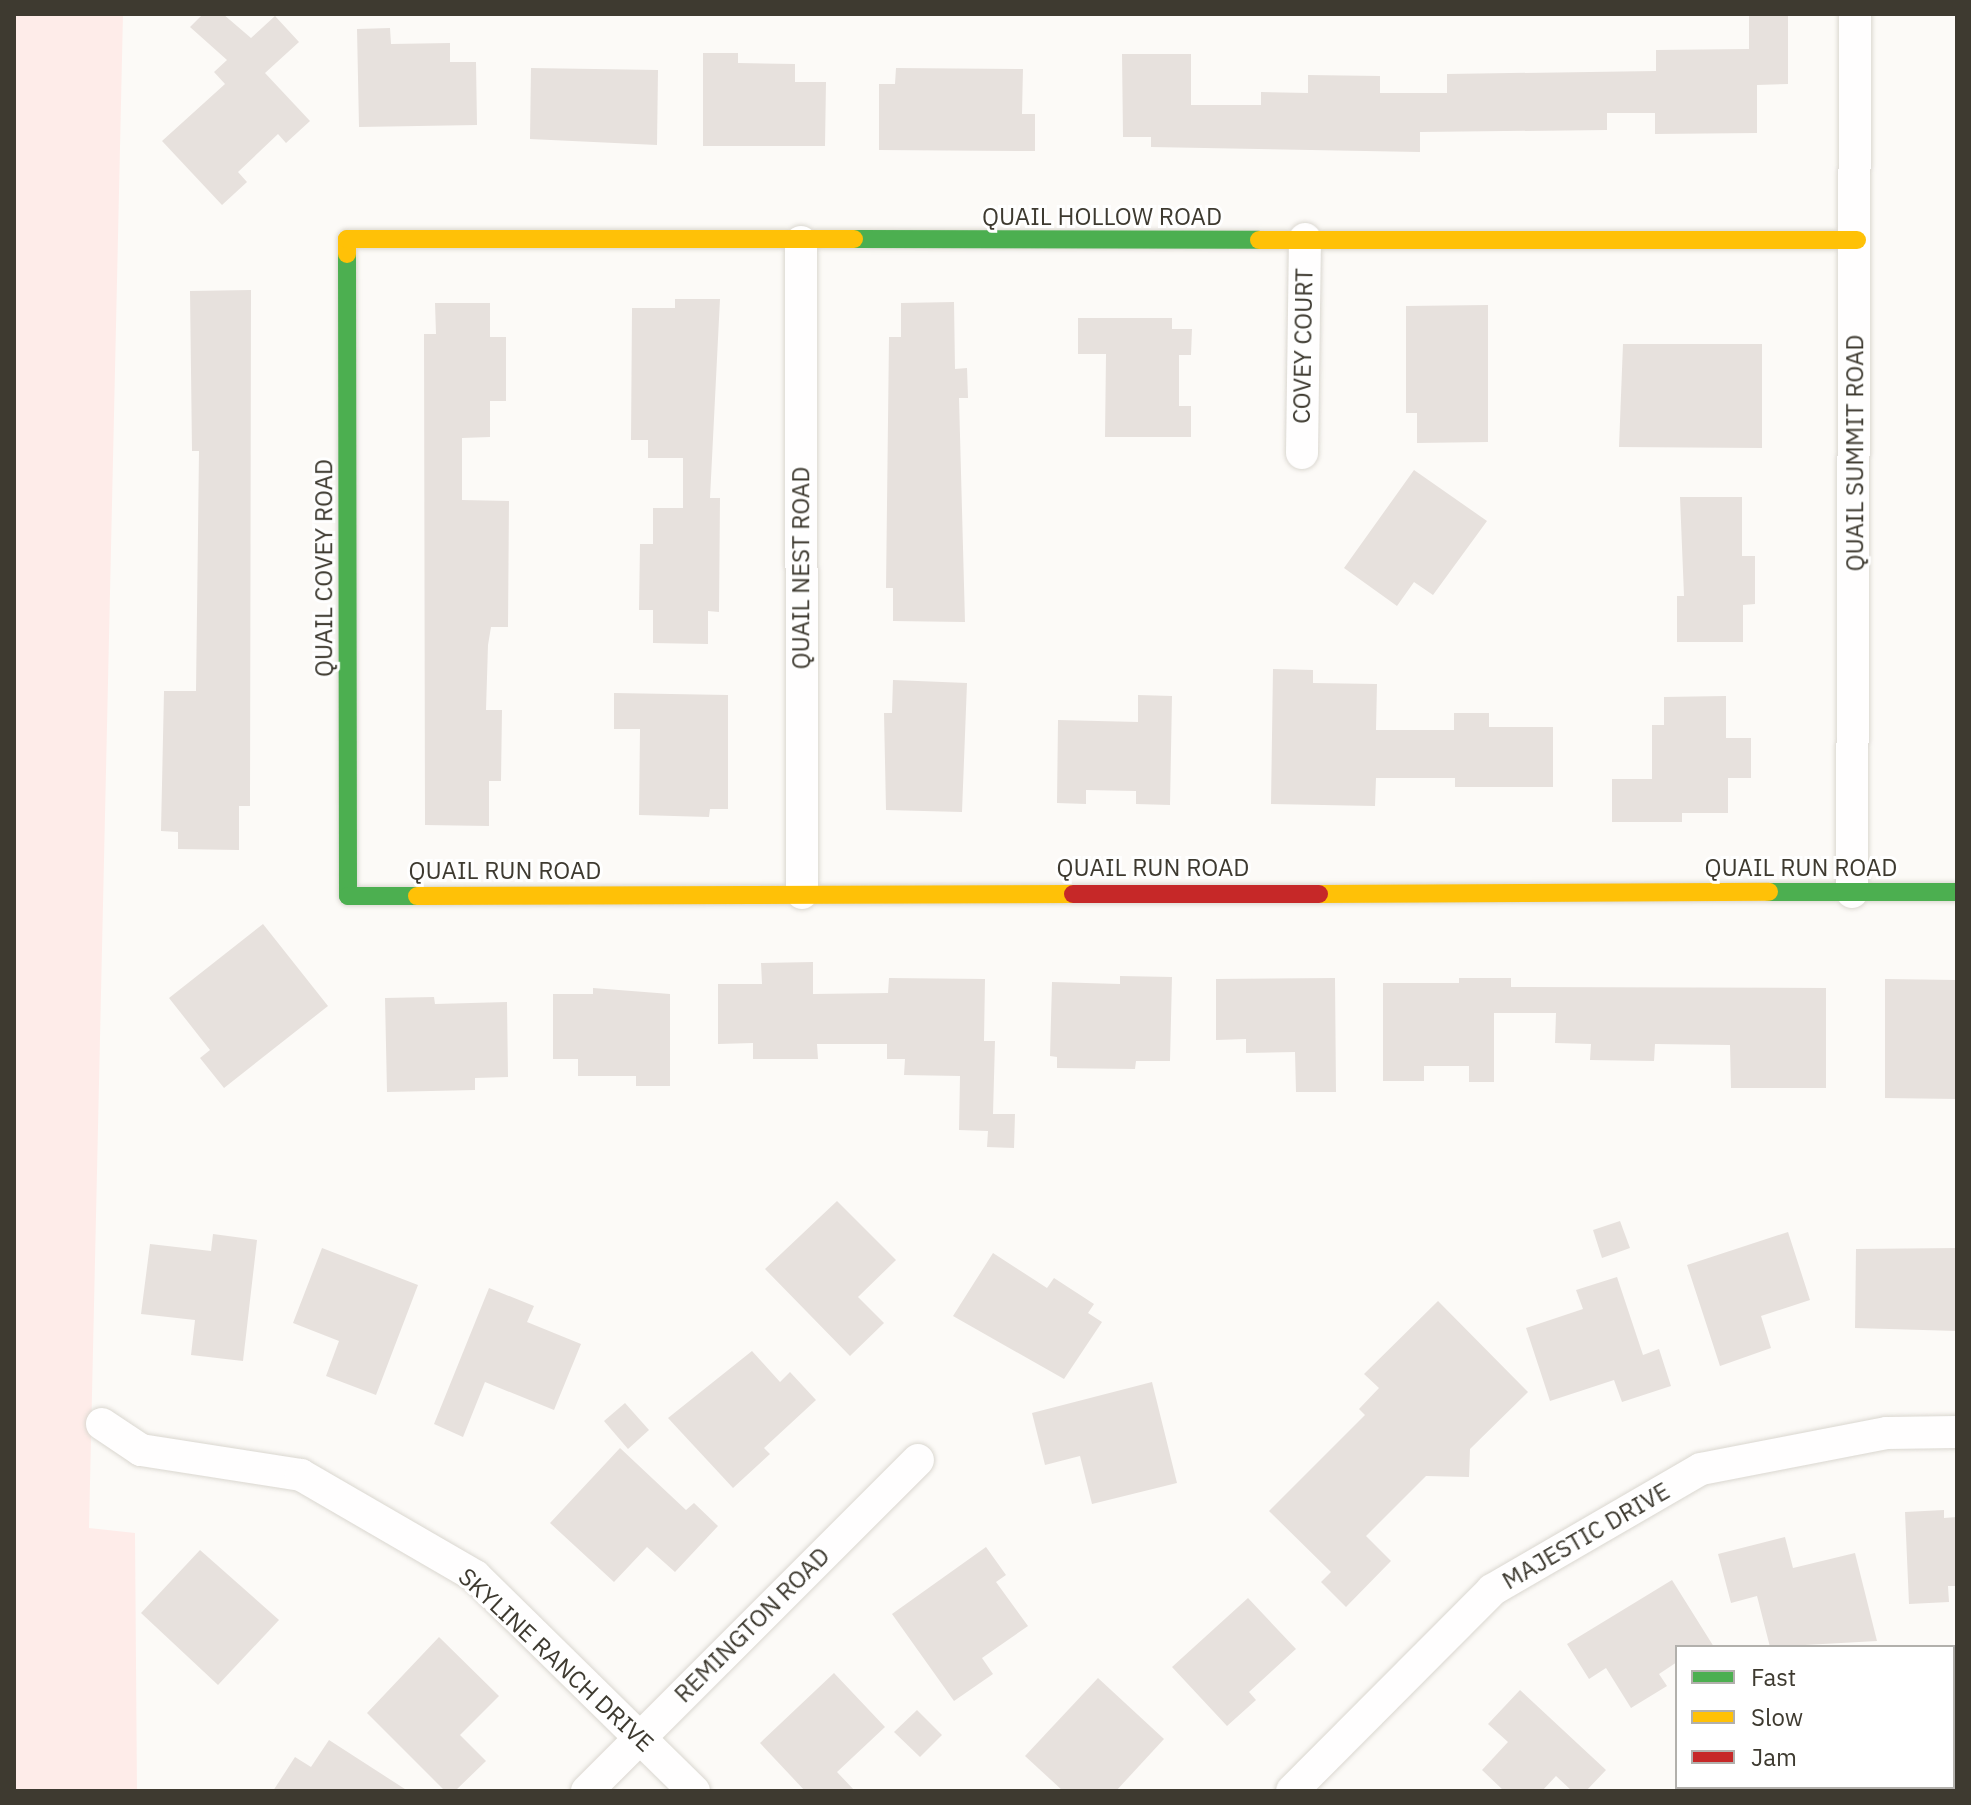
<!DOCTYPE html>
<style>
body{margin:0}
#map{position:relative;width:1971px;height:1805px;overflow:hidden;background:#fcfaf7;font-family:"IBM Plex Sans",sans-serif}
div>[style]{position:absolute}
.green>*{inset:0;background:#feece9}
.building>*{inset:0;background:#e7e1dd}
.roads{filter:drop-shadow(0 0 2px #dad7d0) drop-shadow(0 0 2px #dad7d0)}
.street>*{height:32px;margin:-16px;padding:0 16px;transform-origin:16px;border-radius:16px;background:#fffefe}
.fast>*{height:18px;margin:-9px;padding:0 9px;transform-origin:9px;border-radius:9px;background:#4caf50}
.slow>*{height:18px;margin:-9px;padding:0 9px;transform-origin:9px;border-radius:9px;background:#ffc107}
.jam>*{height:18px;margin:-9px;padding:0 9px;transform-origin:9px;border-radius:9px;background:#c62828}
span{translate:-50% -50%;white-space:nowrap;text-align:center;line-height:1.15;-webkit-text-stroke:6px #fff;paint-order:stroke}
.street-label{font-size:24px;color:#3e3a30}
.frame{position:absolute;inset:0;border:16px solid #3e3a30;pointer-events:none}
.legend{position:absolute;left:1675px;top:1645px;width:280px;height:144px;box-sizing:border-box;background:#fff;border:2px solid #b2b0ac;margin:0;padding:10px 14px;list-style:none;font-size:24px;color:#3e3a30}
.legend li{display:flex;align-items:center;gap:16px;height:40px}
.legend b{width:40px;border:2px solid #b2b0ac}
</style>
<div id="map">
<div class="green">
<i style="clip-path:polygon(14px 14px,123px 14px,89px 1528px,135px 1533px,137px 1791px,14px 1791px)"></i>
</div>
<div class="building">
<i style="clip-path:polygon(203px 14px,223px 14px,251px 38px,275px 16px,299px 42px,265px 73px,310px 121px,286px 143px,278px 134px,238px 172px,247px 182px,222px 205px,162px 141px,225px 84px,214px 72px,227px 60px,190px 27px)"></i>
<i style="clip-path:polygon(1749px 14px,1788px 14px,1788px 84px,1757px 85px,1757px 133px,1655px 134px,1655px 113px,1607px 113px,1607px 130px,1420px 132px,1420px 152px,1151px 147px,1151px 137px,1123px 137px,1122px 54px,1191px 54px,1191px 105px,1261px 105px,1261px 92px,1308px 93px,1308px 75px,1380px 76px,1380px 93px,1447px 93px,1447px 74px,1656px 71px,1656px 50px,1749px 49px)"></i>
<i style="clip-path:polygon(390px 28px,391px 44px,450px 43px,450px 62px,476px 62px,477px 125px,359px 127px,357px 29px)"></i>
<i style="clip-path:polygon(703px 53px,738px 53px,738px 63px,795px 64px,795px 82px,826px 82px,825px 146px,703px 146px)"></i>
<i style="clip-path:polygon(531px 68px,658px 70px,657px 145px,530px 139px)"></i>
<i style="clip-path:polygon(896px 68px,1023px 69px,1022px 114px,1035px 114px,1035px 151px,879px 150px,879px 84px,895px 84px)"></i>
<i style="clip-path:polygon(251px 290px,250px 806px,239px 806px,239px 850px,178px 849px,178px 832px,161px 831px,164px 691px,196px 691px,199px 451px,192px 451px,190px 291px)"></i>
<i style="clip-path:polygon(675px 299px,720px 299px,710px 498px,720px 498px,719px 612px,708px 611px,708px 644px,653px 643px,653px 610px,639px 610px,640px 544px,653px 544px,653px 508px,683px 508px,683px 458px,648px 458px,648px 440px,631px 440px,632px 308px,675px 308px)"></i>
<i style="clip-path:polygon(954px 302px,955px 369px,967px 368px,968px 398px,959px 398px,965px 622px,893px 621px,893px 588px,886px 588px,889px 337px,901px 337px,901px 303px)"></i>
<i style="clip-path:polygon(435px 303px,490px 303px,490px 337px,506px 337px,506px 401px,490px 401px,490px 437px,462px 438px,462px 500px,509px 501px,508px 627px,491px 627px,488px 645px,486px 710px,502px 710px,501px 781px,489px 781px,489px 826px,425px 825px,424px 334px,436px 334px)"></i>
<i style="clip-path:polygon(1488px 305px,1488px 442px,1417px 443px,1417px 413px,1406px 413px,1406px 306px)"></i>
<i style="clip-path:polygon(1078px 318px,1172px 318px,1172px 329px,1192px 329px,1191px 355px,1179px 355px,1179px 406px,1191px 406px,1191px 437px,1105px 437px,1106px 354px,1078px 354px)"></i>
<i style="clip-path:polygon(1623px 344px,1762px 344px,1762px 448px,1619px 447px)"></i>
<i style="clip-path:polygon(1414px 470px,1487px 521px,1433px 595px,1414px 582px,1397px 606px,1344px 568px)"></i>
<i style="clip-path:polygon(1680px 497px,1742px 497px,1742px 556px,1755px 556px,1755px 604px,1743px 605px,1743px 642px,1677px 642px,1677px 596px,1684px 596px)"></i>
<i style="clip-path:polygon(1273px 669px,1313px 670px,1313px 683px,1377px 684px,1376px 730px,1454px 730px,1454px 713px,1489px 713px,1489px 727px,1553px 727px,1553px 787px,1455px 787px,1455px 778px,1376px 778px,1375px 806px,1271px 804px)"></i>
<i style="clip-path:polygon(893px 680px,967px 683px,962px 812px,886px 810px,884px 713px,892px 713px)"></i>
<i style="clip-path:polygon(614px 693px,728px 695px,728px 809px,710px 809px,709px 817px,639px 815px,640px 729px,614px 729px)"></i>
<i style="clip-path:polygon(1138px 695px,1172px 696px,1170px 805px,1136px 804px,1136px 791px,1086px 790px,1086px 804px,1057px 803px,1058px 720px,1138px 722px)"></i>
<i style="clip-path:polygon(1726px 696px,1726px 738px,1751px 738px,1751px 778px,1728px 778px,1728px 813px,1682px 813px,1682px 822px,1612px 822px,1612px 779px,1652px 779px,1652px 725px,1664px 725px,1664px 697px)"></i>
<i style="clip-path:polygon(263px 924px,328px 1006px,224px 1088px,200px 1058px,210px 1050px,169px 998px)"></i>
<i style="clip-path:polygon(813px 962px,813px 994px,888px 993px,889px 978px,985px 979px,984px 1041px,995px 1041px,993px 1114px,1015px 1114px,1014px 1148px,987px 1147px,988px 1131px,959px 1130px,960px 1076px,904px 1075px,905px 1059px,887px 1059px,887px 1044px,817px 1044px,818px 1059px,753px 1059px,753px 1043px,718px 1044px,718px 984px,762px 984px,761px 963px)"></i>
<i style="clip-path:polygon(1120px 976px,1172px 977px,1170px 1061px,1136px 1061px,1135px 1069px,1057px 1068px,1057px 1057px,1050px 1056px,1052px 982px,1120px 984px)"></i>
<i style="clip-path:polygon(1335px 978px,1336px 1092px,1296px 1092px,1295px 1052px,1246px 1053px,1246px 1039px,1216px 1040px,1216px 979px)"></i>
<i style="clip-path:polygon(1459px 978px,1511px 978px,1511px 987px,1826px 988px,1826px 1088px,1731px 1088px,1730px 1045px,1655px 1044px,1654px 1061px,1590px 1060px,1591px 1044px,1555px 1043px,1556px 1013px,1494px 1013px,1494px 1082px,1469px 1082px,1469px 1066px,1424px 1066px,1424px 1081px,1383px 1081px,1383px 983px,1459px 983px)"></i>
<i style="clip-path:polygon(1885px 979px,1957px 980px,1957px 1099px,1885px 1098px)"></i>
<i style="clip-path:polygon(593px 988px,670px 994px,670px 1086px,636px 1086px,636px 1076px,578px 1076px,578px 1059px,553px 1059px,553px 994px,593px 994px)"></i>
<i style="clip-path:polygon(434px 997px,435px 1004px,507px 1002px,508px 1077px,475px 1078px,475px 1090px,387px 1092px,385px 998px)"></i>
<i style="clip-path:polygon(837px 1201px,896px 1260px,858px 1297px,884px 1323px,850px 1356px,765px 1269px)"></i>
<i style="clip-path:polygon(1620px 1221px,1630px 1248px,1602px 1258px,1593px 1230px)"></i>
<i style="clip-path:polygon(1788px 1232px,1810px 1300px,1761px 1316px,1771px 1348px,1720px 1366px,1687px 1265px)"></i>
<i style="clip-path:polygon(213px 1234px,257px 1240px,243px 1361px,191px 1355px,195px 1320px,141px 1314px,150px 1244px,211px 1251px)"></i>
<i style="clip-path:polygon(322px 1248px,418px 1285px,376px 1395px,326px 1376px,339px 1341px,293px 1323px)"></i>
<i style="clip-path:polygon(1957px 1248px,1957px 1331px,1855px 1328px,1856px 1249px)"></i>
<i style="clip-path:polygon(993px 1253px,1047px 1288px,1054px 1278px,1094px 1304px,1088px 1313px,1102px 1322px,1064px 1379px,953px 1316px)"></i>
<i style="clip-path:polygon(1617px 1277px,1643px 1355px,1659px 1349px,1671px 1386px,1622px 1402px,1614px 1380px,1550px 1401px,1526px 1328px,1583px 1309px,1576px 1290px)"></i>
<i style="clip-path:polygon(489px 1288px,534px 1306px,527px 1322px,581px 1344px,554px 1410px,485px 1382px,463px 1437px,434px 1424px)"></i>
<i style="clip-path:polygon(1438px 1301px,1528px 1392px,1470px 1449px,1469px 1477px,1426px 1476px,1366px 1536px,1391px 1561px,1346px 1607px,1321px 1582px,1331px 1572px,1269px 1511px,1365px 1415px,1359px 1409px,1379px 1388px,1364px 1374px)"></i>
<i style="clip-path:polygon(752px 1351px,780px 1382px,790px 1372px,816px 1400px,764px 1448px,770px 1454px,733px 1488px,668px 1418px)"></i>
<i style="clip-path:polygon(1152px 1382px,1177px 1483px,1092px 1504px,1080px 1456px,1045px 1465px,1032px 1413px)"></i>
<i style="clip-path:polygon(625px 1403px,649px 1430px,628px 1449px,604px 1421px)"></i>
<i style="clip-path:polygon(620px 1448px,686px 1510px,694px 1503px,718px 1526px,675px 1572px,647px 1547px,614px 1582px,550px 1523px)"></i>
<i style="clip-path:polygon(1944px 1510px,1944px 1518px,1957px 1517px,1957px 1586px,1948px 1586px,1949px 1602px,1909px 1604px,1905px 1512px)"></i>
<i style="clip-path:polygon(1785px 1537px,1793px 1568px,1855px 1553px,1877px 1641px,1770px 1647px,1757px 1596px,1731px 1603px,1718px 1554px)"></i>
<i style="clip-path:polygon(986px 1547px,1006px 1575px,996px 1582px,1028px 1626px,982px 1658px,993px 1674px,954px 1701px,892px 1614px)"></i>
<i style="clip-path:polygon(200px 1550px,279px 1620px,218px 1685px,141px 1613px)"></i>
<i style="clip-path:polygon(1672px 1580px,1714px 1647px,1677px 1647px,1677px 1662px,1659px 1674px,1667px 1686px,1631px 1708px,1606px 1668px,1589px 1679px,1567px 1644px)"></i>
<i style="clip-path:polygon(1248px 1598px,1296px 1649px,1249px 1692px,1256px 1700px,1227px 1726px,1172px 1667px)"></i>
<i style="clip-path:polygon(439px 1637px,499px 1696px,460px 1735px,486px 1761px,455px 1791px,445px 1791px,367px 1713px)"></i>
<i style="clip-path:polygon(834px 1673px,885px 1727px,837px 1772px,855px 1791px,805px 1791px,760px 1743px)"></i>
<i style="clip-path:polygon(1098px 1678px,1164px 1739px,1116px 1791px,1063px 1791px,1025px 1756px)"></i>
<i style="clip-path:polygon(1520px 1690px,1606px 1770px,1586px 1791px,1572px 1791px,1556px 1776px,1542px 1791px,1504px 1791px,1482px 1770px,1508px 1742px,1488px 1724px)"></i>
<i style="clip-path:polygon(917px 1710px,942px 1735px,920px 1757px,894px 1732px)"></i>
<i style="clip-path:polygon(329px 1740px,408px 1791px,273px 1791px,295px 1757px,311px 1767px)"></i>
</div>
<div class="roads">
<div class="street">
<i style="left:801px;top:242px;width:651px;rotate:89.91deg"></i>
<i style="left:1302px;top:453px;width:214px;rotate:-89.2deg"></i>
<i style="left:1852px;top:892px;width:878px;rotate:-89.8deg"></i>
<i style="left:102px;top:1424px;width:47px;rotate:33.7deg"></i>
<i style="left:141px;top:1450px;width:162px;rotate:8.9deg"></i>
<i style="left:301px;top:1475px;width:201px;rotate:30.1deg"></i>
<i style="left:475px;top:1576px;width:307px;rotate:44.5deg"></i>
<i style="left:587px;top:1791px;width:468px;rotate:-45deg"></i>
<i style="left:1292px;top:1791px;width:284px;rotate:-45.1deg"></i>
<i style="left:1492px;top:1590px;width:241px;rotate:-30.1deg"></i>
<i style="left:1701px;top:1469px;width:189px;rotate:-11deg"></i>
<i style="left:1887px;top:1433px;width:70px;rotate:-0.8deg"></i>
</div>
<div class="fast">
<i style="left:854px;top:239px;width:405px;rotate:0.1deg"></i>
<i style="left:347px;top:254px;width:642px;rotate:89.91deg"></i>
<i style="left:348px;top:896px;width:69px"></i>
<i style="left:1769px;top:892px;width:188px"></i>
</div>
<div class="slow">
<i style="left:1259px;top:240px;width:598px"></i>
<i style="left:347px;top:254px;width:15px;rotate:-90deg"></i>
<i style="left:347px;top:239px;width:507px"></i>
<i style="left:1319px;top:894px;width:450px;rotate:-0.3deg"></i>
<i style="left:417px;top:896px;width:656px;rotate:-0.17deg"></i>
</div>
<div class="jam">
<i style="left:1073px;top:894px;width:246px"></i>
</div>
</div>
<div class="street-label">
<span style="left:1102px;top:217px">QUAIL HOLLOW ROAD</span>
<span style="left:1303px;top:346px;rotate:-89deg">COVEY COURT</span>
<span style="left:1855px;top:453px;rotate:-90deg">QUAIL SUMMIT ROAD</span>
<span style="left:324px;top:568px;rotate:-90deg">QUAIL COVEY ROAD</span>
<span style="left:801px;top:568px;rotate:-90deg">QUAIL NEST ROAD</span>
<span style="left:1153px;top:868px">QUAIL RUN ROAD</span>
<span style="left:1801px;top:868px">QUAIL RUN ROAD</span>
<span style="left:505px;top:871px">QUAIL RUN ROAD</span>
<span style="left:1586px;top:1536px;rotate:-30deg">MAJESTIC DRIVE</span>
<span style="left:752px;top:1625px;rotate:-45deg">REMINGTON ROAD</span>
<span style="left:556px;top:1660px;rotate:43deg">SKYLINE RANCH DRIVE</span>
</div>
<div class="frame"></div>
<ul class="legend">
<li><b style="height:10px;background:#4caf50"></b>Fast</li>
<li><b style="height:10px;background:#ffc107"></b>Slow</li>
<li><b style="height:10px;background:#c62828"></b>Jam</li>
</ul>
</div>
